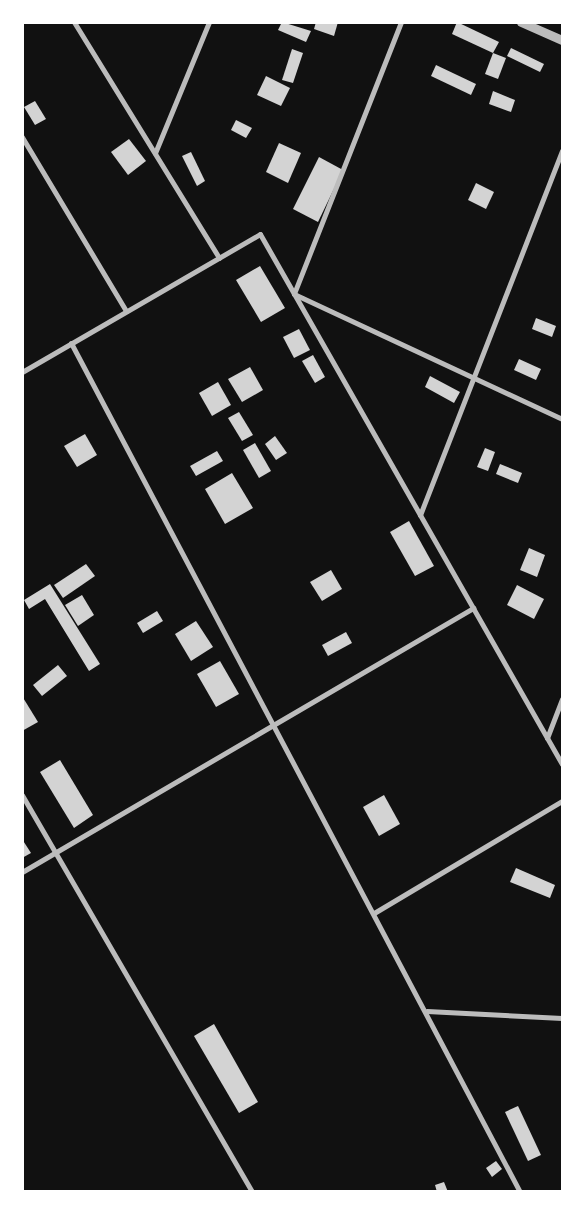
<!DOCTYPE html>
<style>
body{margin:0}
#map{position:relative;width:585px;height:1214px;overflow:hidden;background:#111;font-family:"Roboto Condensed",sans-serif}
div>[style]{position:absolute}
.building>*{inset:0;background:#d3d3d3}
.minor>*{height:5px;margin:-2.5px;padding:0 2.5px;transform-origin:2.5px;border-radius:2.5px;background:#bcbcbc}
.tertiary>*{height:9px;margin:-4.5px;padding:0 4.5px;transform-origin:4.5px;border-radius:4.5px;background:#bcbcbc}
span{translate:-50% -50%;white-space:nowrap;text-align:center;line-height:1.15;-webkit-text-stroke:5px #fff;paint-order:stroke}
.frame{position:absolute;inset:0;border:24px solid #fff;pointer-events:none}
</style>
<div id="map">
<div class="building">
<i style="clip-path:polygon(282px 22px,311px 31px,306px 42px,278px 30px)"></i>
<i style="clip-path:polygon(316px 22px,338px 22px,334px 36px,314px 29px)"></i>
<i style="clip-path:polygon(457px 22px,499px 42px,493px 53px,452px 34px)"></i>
<i style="clip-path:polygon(511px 48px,544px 64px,540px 72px,507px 56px)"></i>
<i style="clip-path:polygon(292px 49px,303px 53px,293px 83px,282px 80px)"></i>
<i style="clip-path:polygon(493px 53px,506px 58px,498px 79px,485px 74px)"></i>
<i style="clip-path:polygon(436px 65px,476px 84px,471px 95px,431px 76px)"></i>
<i style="clip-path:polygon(266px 76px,290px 88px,281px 106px,257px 95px)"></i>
<i style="clip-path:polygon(493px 91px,515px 100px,511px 112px,489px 104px)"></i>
<i style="clip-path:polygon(35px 101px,46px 119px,35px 125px,24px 107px)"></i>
<i style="clip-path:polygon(236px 120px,252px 128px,246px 138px,231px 130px)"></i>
<i style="clip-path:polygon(129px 139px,146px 161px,128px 175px,111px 152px)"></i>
<i style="clip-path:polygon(279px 143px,301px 153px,288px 183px,266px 172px)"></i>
<i style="clip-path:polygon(191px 152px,205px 181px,197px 186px,182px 156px)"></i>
<i style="clip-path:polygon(319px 157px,343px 170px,318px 222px,293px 209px)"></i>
<i style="clip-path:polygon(476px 183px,494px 192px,486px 209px,468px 200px)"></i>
<i style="clip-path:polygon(260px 266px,285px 308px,261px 322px,236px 280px)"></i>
<i style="clip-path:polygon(536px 318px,556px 326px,552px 337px,532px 329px)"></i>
<i style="clip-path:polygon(299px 329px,310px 350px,294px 358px,283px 337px)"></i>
<i style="clip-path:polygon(313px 355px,325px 377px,315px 383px,302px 361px)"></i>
<i style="clip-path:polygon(519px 359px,541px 369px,536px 380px,514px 370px)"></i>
<i style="clip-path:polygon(250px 367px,263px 390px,242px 402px,228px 379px)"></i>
<i style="clip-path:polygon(430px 376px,460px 392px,454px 403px,425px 387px)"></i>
<i style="clip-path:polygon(218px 382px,231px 405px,212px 416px,199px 393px)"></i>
<i style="clip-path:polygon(239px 412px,253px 435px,242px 441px,228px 418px)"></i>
<i style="clip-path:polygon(85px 434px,97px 455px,77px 467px,64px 446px)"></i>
<i style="clip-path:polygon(275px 436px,287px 453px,276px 460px,265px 444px)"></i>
<i style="clip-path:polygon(255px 443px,271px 471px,259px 478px,243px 450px)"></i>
<i style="clip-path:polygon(485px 448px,495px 452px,488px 471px,477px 467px)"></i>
<i style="clip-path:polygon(217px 451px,223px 461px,196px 476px,190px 466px)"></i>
<i style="clip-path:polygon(500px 464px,522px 473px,518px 483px,496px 474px)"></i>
<i style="clip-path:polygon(232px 473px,253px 508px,225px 524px,205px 489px)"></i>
<i style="clip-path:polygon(409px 521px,434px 566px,415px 576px,390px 532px)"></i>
<i style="clip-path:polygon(529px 548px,545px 555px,537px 577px,520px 570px)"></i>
<i style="clip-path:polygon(86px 564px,95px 576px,63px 598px,54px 585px)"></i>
<i style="clip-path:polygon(331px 570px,342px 589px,322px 601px,310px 582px)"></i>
<i style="clip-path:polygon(50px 584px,100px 664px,89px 671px,45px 599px,29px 609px,24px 600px)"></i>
<i style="clip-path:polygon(517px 585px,544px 599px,534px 619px,507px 605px)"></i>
<i style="clip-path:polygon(82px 595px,94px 615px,78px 626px,65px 605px)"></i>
<i style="clip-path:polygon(157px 611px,163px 621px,143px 633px,137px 623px)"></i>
<i style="clip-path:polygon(196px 621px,213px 647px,191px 661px,175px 634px)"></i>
<i style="clip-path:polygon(346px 632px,352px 643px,328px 656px,322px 645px)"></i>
<i style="clip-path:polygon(220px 661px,239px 694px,216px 707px,197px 674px)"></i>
<i style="clip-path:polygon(58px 665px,67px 676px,42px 696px,33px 685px)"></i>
<i style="clip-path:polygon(22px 696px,38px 722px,22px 731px)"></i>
<i style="clip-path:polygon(60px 760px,93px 815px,74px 828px,40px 772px)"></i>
<i style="clip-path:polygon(384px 795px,400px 824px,379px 836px,363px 807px)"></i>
<i style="clip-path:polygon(22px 839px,31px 853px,22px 858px)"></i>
<i style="clip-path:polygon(516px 868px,555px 885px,550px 898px,510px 882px)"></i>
<i style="clip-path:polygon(214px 1024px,258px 1102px,239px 1113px,194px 1036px)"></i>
<i style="clip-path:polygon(518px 1106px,541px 1155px,528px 1161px,505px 1112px)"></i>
<i style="clip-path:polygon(496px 1161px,502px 1169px,492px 1177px,486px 1168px)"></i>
<i style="clip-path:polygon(444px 1182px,448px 1192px,437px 1192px,435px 1185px)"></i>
</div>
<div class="minor">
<i style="left:74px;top:22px;width:277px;rotate:58.4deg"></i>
<i style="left:401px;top:22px;width:292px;rotate:111.5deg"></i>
<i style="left:294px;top:294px;width:296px;rotate:25deg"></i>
<i style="left:22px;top:137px;width:203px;rotate:59.1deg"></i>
<i style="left:155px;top:153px;width:142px;rotate:-67.6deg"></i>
<i style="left:71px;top:343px;width:960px;rotate:62.13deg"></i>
<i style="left:22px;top:372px;width:275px;rotate:-30.1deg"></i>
<i style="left:260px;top:234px;width:610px;rotate:60.33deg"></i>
<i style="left:420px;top:515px;width:391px;rotate:-68.7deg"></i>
<i style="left:547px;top:738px;width:42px;rotate:-69deg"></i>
<i style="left:22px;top:795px;width:459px;rotate:59.9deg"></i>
<i style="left:22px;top:872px;width:523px;rotate:-30.34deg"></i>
<i style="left:374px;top:913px;width:219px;rotate:-30.8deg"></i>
<i style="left:427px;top:1011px;width:135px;rotate:3deg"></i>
</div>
<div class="tertiary">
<i style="left:521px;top:22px;width:45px;rotate:23.7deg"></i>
</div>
<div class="frame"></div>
</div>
